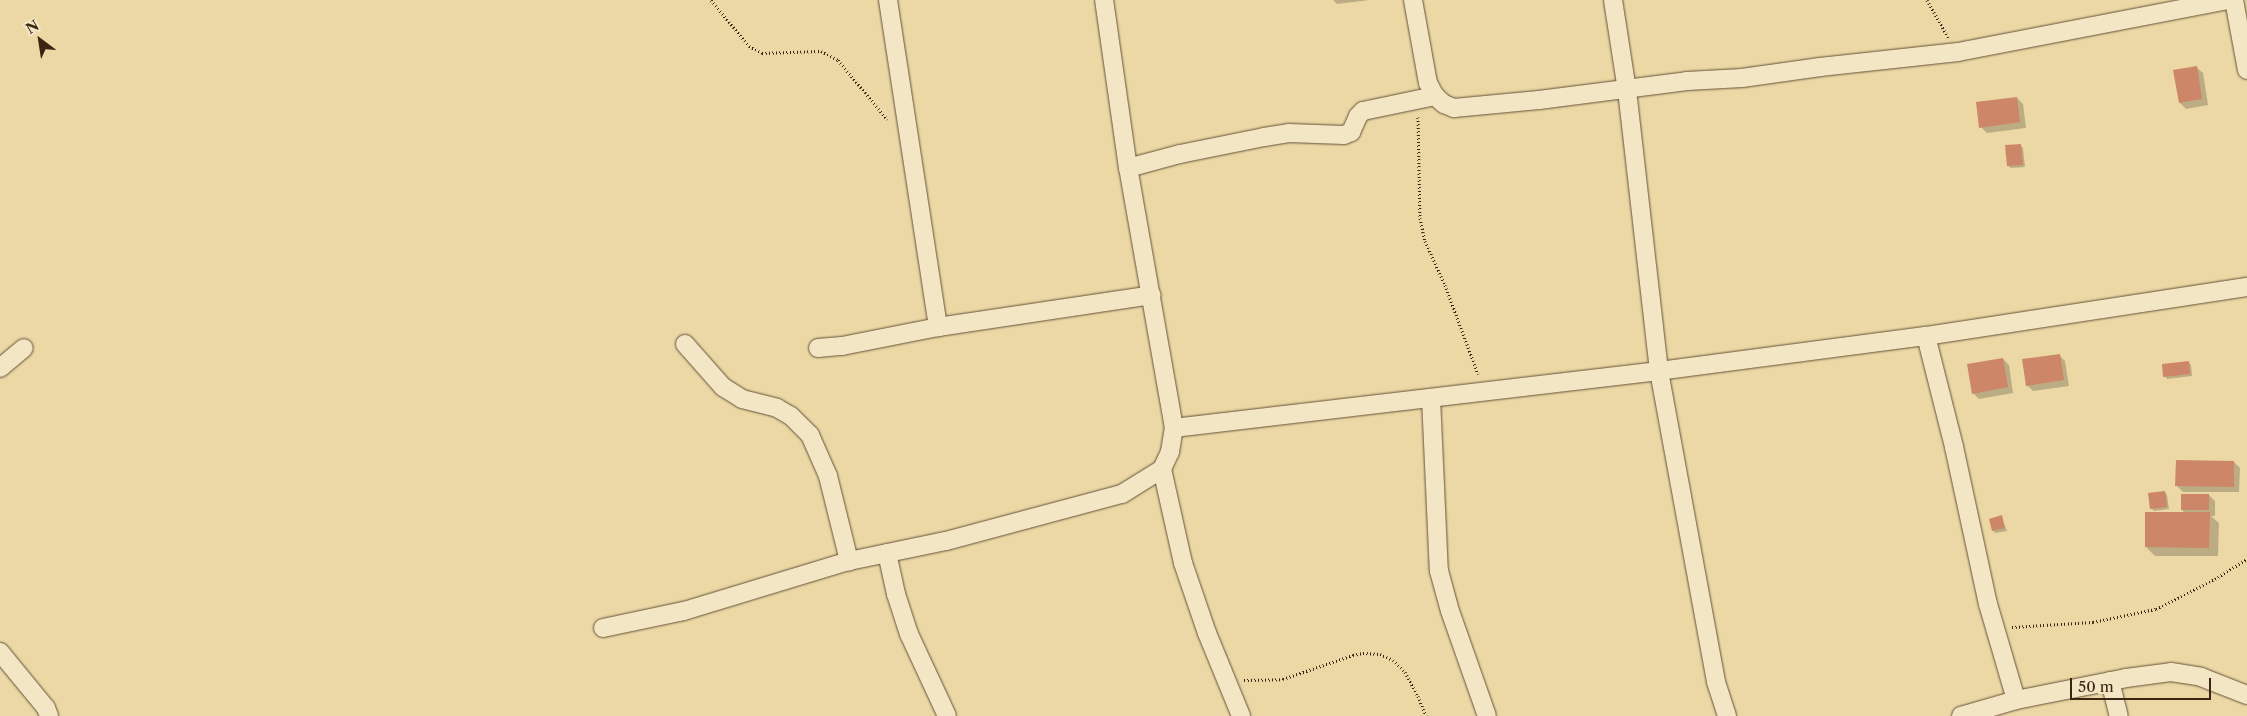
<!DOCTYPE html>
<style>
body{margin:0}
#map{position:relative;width:2247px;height:716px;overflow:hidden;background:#ebd8a5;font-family:"Libre Caslon Text",serif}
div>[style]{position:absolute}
.shadow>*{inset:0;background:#0003}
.building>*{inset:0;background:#cd8667}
.path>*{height:3px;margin-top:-1.5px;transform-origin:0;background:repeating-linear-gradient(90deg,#3a2412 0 1px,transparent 0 3.5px)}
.roads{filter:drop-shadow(0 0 1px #665137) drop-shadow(0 0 1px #665137)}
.minor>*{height:18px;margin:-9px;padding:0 9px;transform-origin:9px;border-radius:9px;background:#f2e6c4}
span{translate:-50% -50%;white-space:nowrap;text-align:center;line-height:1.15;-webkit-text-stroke:5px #f2e6c4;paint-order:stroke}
.north{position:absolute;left:15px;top:15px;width:50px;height:50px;-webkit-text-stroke:4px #f2e6c4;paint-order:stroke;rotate:329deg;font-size:14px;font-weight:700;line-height:20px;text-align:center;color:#3a2412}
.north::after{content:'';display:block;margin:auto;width:18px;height:22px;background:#3a2412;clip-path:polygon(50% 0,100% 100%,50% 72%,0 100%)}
.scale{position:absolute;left:2070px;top:678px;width:141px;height:22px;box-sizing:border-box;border:2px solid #3a2412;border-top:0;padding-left:6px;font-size:15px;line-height:18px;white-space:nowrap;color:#3a2412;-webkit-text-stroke:4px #f2e6c4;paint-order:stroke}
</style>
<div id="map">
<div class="shadow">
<i style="clip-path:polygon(1333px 0,1370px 0,1337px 4px)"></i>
<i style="clip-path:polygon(2196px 67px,2203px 73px,2208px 105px,2186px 109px,2180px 103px)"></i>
<i style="clip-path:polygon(2017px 98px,2023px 104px,2026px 128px,1987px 133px,1981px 127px)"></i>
<i style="clip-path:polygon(2020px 145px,2023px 148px,2025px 167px,2011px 168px,2008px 166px)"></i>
<i style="clip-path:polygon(2059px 355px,2065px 361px,2069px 386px,2033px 391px,2027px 385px)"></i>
<i style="clip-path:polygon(2003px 359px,2009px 365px,2013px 393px,1979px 399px,1973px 393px)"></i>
<i style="clip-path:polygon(2188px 362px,2191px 365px,2192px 376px,2167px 379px,2165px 376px)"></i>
<i style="clip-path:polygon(2234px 462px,2240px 468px,2239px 492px,2183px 492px,2177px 486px)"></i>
<i style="clip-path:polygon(2165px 492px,2167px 495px,2169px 509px,2154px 511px,2151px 508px)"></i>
<i style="clip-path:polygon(2209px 495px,2215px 501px,2215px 516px,2211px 516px,2219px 523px,2218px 556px,2155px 556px,2146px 547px,2185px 513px,2182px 510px)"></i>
<i style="clip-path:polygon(2001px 517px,2007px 531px,1995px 533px,1993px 530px)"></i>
</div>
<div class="building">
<i style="clip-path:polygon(2197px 66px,2202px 99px,2179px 103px,2173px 70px)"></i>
<i style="clip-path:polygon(2017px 97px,2020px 122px,1979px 128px,1976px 102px)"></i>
<i style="clip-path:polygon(2021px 144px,2023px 165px,2007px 166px,2005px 145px)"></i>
<i style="clip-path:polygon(2060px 354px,2064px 380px,2026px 386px,2022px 359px)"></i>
<i style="clip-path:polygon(2003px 358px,2008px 387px,1972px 394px,1967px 364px)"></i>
<i style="clip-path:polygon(2189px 361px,2190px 374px,2163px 377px,2162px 364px)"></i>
<i style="clip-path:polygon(2176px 460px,2234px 461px,2234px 487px,2175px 486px)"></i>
<i style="clip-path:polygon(2165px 491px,2167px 507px,2150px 509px,2148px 493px)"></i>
<i style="clip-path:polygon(2181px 494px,2209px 494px,2209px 510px,2181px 510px)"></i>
<i style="clip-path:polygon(2145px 512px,2210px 512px,2209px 548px,2145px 547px)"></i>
<i style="clip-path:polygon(2002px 515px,2005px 528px,1992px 531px,1989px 519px)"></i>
</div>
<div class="path">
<i style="left:711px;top:0;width:60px;rotate:50.4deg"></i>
<i style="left:749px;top:46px;width:15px;rotate:28deg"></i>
<i style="left:762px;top:53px;width:59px;rotate:-1.9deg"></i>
<i style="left:821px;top:51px;width:19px;rotate:28deg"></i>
<i style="left:838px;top:60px;width:77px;rotate:50.3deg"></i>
<i style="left:1927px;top:0;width:43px;rotate:60.4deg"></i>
<i style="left:1418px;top:117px;width:101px;rotate:88.9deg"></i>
<i style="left:1420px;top:218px;width:24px;rotate:78deg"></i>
<i style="left:1425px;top:241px;width:48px;rotate:65.6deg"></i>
<i style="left:1445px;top:285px;width:95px;rotate:69.7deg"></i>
<i style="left:2012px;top:627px;width:81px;rotate:-3.5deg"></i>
<i style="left:2093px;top:622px;width:64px;rotate:-11.7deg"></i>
<i style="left:2156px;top:609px;width:66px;rotate:-27deg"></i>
<i style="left:2215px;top:579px;width:38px;rotate:-32deg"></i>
<i style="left:1244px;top:680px;width:39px;rotate:-1deg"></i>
<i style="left:1283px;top:679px;width:74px;rotate:-18.9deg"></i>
<i style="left:1353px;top:655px;width:10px;rotate:-11deg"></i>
<i style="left:1363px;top:653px;width:17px;rotate:3deg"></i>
<i style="left:1380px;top:654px;width:14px;rotate:25deg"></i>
<i style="left:1393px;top:660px;width:17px;rotate:45deg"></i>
<i style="left:1405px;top:672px;width:27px;rotate:62deg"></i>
<i style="left:1418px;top:696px;width:22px;rotate:68deg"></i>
</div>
<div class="roads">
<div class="minor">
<i style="left:888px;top:0;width:331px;rotate:81.3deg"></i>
<i style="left:1413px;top:0;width:84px;rotate:79.8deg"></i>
<i style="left:1428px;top:83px;width:15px;rotate:62deg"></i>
<i style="left:1435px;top:96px;width:12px;rotate:42deg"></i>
<i style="left:1444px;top:104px;width:11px;rotate:22deg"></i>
<i style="left:1454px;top:108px;width:85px;rotate:-5.4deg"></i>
<i style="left:1539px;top:100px;width:149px;rotate:-7.3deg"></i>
<i style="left:1687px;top:81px;width:55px;rotate:-3.1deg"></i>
<i style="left:1742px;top:78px;width:79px;rotate:-8deg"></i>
<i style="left:1820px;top:67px;width:139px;rotate:-6.2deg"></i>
<i style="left:1958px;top:52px;width:274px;rotate:-10.9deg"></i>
<i style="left:1613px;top:0;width:91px;rotate:81.2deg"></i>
<i style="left:1627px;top:90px;width:283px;rotate:83.5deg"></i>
<i style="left:1659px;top:371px;width:316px;rotate:79.6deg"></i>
<i style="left:1716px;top:682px;width:36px;rotate:72deg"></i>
<i style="left:2234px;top:0;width:71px;rotate:79.5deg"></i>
<i style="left:1128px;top:168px;width:54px;rotate:-15.1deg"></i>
<i style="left:1180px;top:154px;width:86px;rotate:-11.4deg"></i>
<i style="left:1264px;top:137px;width:25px;rotate:-9deg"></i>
<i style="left:1289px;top:133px;width:55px;rotate:2.1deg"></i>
<i style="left:1344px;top:135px;width:8px;rotate:-23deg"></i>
<i style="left:1351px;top:132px;width:17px;rotate:-66deg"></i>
<i style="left:1358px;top:116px;width:7px;rotate:-45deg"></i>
<i style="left:1363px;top:111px;width:74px;rotate:-11.8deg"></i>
<i style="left:1926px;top:336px;width:114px;rotate:75.8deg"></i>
<i style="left:1954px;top:447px;width:161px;rotate:77.8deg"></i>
<i style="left:1988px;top:604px;width:100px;rotate:73.7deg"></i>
<i style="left:685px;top:344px;width:57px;rotate:48.5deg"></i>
<i style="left:723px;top:387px;width:22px;rotate:32deg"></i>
<i style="left:742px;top:399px;width:36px;rotate:14deg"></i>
<i style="left:777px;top:408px;width:16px;rotate:30deg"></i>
<i style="left:791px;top:416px;width:27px;rotate:45deg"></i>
<i style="left:810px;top:435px;width:45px;rotate:66.3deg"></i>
<i style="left:828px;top:476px;width:88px;rotate:76.1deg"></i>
<i style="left:818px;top:348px;width:24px;rotate:-5deg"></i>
<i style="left:842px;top:346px;width:98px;rotate:-11.2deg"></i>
<i style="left:938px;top:327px;width:216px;rotate:-8.5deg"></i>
<i style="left:0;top:368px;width:31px;rotate:-40deg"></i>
<i style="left:1431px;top:398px;width:173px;rotate:87.4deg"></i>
<i style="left:1439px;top:571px;width:41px;rotate:74.6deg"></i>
<i style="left:1450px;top:611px;width:111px;rotate:70.6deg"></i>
<i style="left:1174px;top:428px;width:488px;rotate:-6.7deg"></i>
<i style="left:1659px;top:371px;width:269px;rotate:-7.5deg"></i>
<i style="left:1926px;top:336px;width:325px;rotate:-8.7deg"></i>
<i style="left:1162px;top:469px;width:96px;rotate:77.4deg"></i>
<i style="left:1183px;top:563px;width:74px;rotate:71.1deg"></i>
<i style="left:1207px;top:633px;width:90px;rotate:67.7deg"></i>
<i style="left:887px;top:553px;width:42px;rotate:77.6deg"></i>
<i style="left:896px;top:594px;width:42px;rotate:72deg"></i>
<i style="left:909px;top:634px;width:90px;rotate:65.1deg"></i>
<i style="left:603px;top:628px;width:83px;rotate:-11.9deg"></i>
<i style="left:684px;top:611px;width:172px;rotate:-16.9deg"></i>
<i style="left:849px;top:561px;width:99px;rotate:-11.7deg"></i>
<i style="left:946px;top:541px;width:182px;rotate:-15deg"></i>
<i style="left:1122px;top:494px;width:47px;rotate:-32deg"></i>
<i style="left:1162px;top:469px;width:19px;rotate:-65deg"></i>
<i style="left:1170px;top:452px;width:24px;rotate:-81deg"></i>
<i style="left:1174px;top:428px;width:264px;rotate:-100deg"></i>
<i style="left:1128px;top:168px;width:170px;rotate:-98.1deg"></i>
<i style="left:0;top:652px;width:72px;rotate:50.6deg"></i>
<i style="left:46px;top:708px;width:9px;rotate:69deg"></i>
<i style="left:2110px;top:681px;width:36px;rotate:76deg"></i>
<i style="left:1961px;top:716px;width:57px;rotate:-16.2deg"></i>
<i style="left:2016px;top:700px;width:112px;rotate:-11.3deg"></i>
<i style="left:2126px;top:678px;width:45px;rotate:-7.6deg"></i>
<i style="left:2171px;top:672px;width:30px;rotate:9deg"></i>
<i style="left:2201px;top:677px;width:49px;rotate:21.4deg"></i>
</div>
</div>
<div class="north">N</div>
<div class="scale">50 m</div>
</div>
